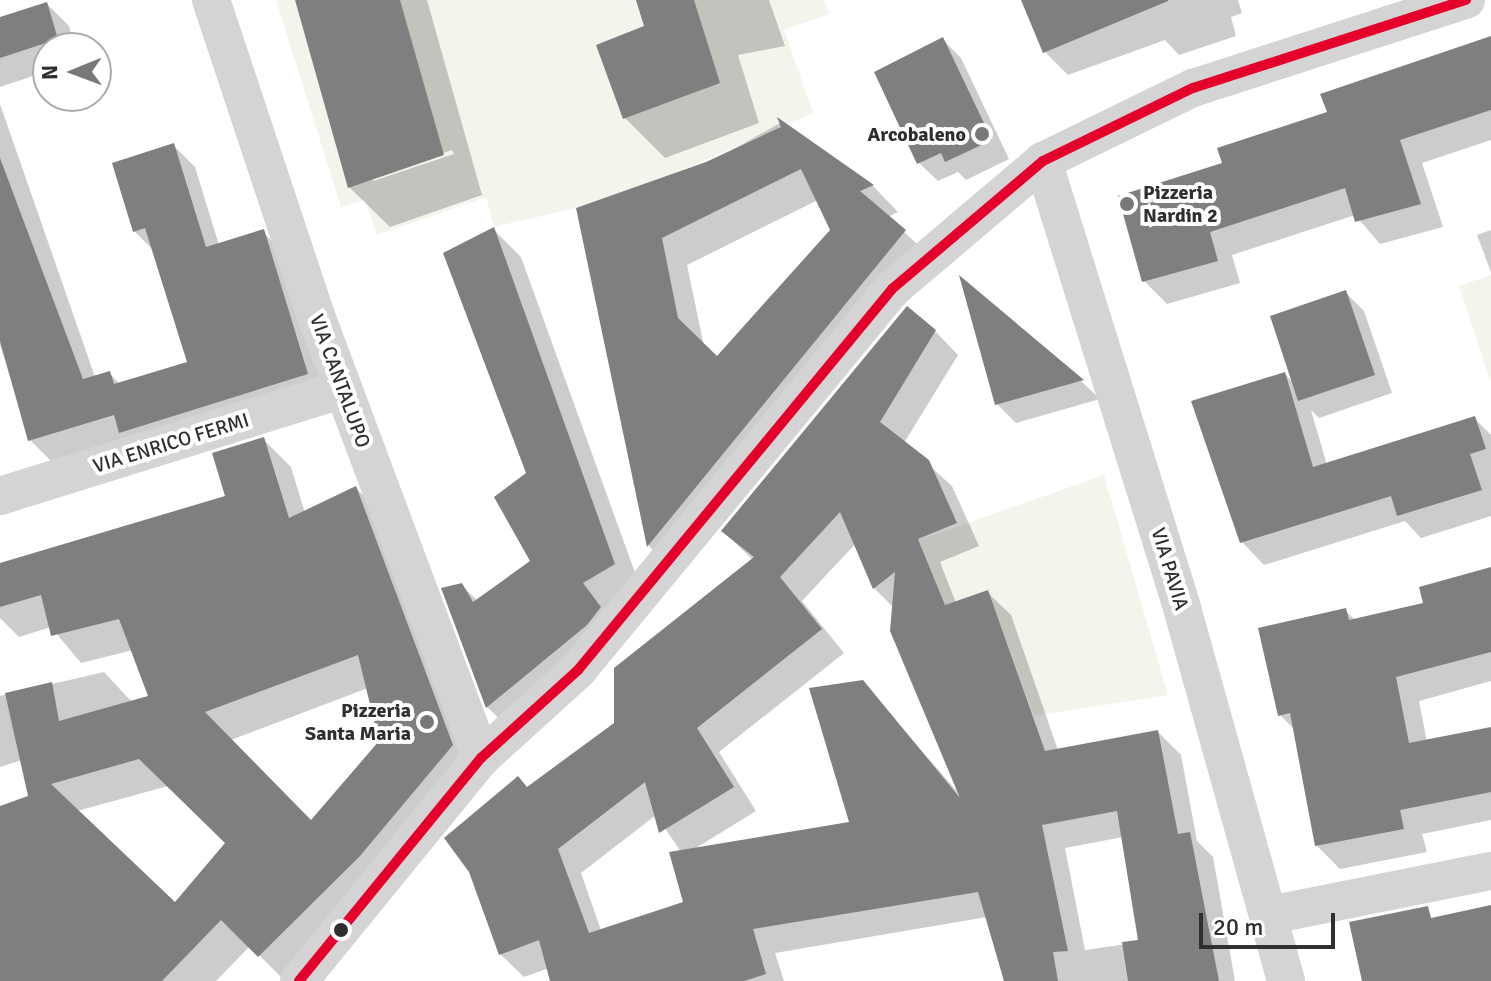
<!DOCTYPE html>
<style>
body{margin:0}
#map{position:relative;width:1491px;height:981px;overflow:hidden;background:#fff;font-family:Signika,sans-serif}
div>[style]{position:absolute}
.green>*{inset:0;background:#f2f5ec}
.shadow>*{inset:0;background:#0003}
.building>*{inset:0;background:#7f7f7f}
.minor>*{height:38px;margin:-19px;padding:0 19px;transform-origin:19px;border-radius:19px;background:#d4d4d4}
.bus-1>*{height:10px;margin:-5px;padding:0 5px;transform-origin:5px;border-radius:5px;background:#e4002b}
.dots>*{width:22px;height:22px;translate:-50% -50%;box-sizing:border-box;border:4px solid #fff;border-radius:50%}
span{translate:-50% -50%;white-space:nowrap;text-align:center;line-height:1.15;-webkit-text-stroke:8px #fff;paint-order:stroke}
.poi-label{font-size:20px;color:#2f2f2f;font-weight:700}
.right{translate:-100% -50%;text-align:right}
.left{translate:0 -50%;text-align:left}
.street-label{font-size:20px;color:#2f2f2f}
.north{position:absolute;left:32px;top:32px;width:80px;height:80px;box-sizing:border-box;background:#fff;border:2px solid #acacac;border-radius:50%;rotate:269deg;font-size:22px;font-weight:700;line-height:32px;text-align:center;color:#2f2f2f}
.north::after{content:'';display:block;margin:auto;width:28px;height:36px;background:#787878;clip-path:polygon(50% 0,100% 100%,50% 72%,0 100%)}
.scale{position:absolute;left:1199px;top:913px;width:136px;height:36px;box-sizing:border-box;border:4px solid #2f2f2f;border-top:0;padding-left:10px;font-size:24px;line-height:28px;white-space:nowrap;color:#2f2f2f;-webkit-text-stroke:6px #fff;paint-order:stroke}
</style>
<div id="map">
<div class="green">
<i style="clip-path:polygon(276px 0,824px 0,829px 14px,784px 30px,813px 113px,619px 198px,494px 227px,486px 197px,377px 235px,365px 200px,341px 207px)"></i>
<i style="clip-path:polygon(1491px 275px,1491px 383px,1459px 286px)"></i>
<i style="clip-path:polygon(1104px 475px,1168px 695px,1034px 716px,988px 590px,945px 605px,919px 540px)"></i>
</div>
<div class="shadow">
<i style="clip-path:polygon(evenodd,305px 0,427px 0,482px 195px,390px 227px,349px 187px,305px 0,452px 150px,454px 154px,373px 181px,373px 177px,452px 150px)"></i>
<i style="clip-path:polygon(638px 0,769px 0,785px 46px,738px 55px,759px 123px,665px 158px,625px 118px,646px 27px)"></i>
<i style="clip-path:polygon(1024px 0,1238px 0,1242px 13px,1231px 17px,1236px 36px,1179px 55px,1165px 40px,1068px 75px,1045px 52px)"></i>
<i style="clip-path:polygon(47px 4px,69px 26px,75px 48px,48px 48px,48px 71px,0 87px,0 19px)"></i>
<i style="clip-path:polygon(1491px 38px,1491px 140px,1422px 163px,1443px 227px,1380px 244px,1355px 215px,1232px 255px,1240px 283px,1167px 304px,1144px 281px,1225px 164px)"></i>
<i style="clip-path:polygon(943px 40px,961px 58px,1009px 159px,966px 180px,958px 172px,938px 181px,919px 163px)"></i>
<i style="clip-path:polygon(0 104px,95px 377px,109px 373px,120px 384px,189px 363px,155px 252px,134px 231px,173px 145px,195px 167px,219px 245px,263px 232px,285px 254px,328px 396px,52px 462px,30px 440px,0 345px)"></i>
<i style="clip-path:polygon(evenodd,782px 122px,873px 186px,898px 212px,888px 217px,931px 257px,675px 572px,649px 546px,578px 209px,707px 164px,782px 122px,818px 200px,832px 230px,717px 359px,704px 346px,687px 265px,818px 200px)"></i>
<i style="clip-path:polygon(493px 229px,521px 257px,642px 592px,515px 734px,487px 707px,461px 585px,478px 601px,533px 562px,528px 473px)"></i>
<i style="clip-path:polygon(1491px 230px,1491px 272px,1477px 235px)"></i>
<i style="clip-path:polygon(963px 281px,1082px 382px,1100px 399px,1016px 423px,997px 404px)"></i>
<i style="clip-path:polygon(1345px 292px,1364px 311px,1392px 393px,1319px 418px,1311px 410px,1327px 465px,1475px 419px,1491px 435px,1491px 516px,1421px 538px,1405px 521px,1264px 565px,1242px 542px,1285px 374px,1295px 385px)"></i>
<i style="clip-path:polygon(evenodd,935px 331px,958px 355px,904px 443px,952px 486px,979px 546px,940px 562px,956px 603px,987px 592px,1011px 615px,1058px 750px,1158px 732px,1181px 755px,1197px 841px,1213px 857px,1235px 981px,1004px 981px,987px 917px,775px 953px,784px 981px,552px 981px,549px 968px,524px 977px,500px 954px,528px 788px,616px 724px,753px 560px,723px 531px,935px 331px,856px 543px,874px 588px,894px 608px,961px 796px,863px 683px,852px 824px,691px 851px,756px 811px,719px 752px,844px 653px,802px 601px,856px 543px,935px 331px,656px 815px,681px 852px,685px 903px,601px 930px,581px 873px,656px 815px,935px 331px,1123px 837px,1141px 942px,1085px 950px,1065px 848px,1123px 837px)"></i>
<i style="clip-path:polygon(evenodd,263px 439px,291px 467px,305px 513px,356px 488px,383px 516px,479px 774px,285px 981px,250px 946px,216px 981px,0 981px,0 808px,31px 798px,22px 760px,0 767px,0 696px,104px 672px,132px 702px,150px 697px,133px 650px,81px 663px,51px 627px,19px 637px,0 618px,0 565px,228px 497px,263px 439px,368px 688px,381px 741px,312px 823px,231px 740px,368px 688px,263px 439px,168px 786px,228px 844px,175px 905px,77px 811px,168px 786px)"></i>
<i style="clip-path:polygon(1491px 569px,1491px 681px,1419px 701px,1427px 742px,1491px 729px,1491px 820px,1422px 834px,1427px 852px,1340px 869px,1316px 845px,1295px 730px,1280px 715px,1346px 611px,1356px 621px,1426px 604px)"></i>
</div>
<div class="building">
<i style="clip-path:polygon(295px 0,400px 0,444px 155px,348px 188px)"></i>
<i style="clip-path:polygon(636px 0,694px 0,720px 83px,623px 119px,596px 45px,644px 26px)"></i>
<i style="clip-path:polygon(1021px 0,1168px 0,1168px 1px,1043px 53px)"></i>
<i style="clip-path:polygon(47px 2px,58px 39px,0 58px,0 17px)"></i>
<i style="clip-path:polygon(1491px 36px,1491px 110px,1400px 140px,1421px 204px,1355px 222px,1345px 188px,1210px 232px,1218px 261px,1142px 282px,1118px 196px,1222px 163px,1217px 148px,1327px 112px,1320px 94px)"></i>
<i style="clip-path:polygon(943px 37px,992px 140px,945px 162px,941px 153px,917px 164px,874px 72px)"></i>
<i style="clip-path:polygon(evenodd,777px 117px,874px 185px,860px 191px,906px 230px,647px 547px,576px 208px,706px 162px,781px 127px,777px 117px,801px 169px,830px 230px,717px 356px,678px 318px,662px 238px,801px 169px)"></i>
<i style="clip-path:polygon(174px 143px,206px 247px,264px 229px,308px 374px,119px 433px,114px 415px,28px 441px,0 341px,0 158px,83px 379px,110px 371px,114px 384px,187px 362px,145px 228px,133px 232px,112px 163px)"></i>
<i style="clip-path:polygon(494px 227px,615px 564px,583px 583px,601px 607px,587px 625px,486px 708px,441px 588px,462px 583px,473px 602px,530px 561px,494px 497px,526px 473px,443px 253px)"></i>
<i style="clip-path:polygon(959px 275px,1084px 380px,995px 405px)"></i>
<i style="clip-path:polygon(1346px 290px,1375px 375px,1298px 401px,1270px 316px)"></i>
<i style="clip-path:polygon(evenodd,907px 306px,936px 330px,880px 422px,929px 460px,957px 523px,918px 539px,945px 605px,988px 590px,1045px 751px,1158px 730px,1178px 834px,1190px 832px,1219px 981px,1128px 981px,1122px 942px,1138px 940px,1117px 811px,1042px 825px,1068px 951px,1053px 952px,1058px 981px,1004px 981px,978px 892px,753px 929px,766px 974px,744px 981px,550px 981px,539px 940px,499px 955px,469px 872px,444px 838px,518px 776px,527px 787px,614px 723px,614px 668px,754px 557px,721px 531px,907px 306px,840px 512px,873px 589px,895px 572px,890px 631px,960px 798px,863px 680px,809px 688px,849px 822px,669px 852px,683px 902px,589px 933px,558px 849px,645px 782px,659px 833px,734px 787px,697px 728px,822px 629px,780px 577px,840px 512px)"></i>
<i style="clip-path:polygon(1285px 372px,1313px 467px,1475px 416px,1486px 449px,1470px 454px,1482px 490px,1397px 516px,1391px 496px,1240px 543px,1191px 401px)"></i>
<i style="clip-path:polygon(evenodd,264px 437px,289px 518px,356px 486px,453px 745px,360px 856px,258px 957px,221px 920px,162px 981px,0 981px,0 806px,28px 796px,5px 693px,52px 682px,59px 721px,148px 696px,119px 619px,51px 636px,41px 595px,0 607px,0 563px,225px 496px,212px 453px,264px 437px,358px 655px,379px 741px,311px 820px,205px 712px,358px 655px,264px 437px,139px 759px,225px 843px,175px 902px,51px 784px,139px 759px)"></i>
<i style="clip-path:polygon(1491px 567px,1491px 652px,1396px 677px,1409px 743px,1491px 727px,1491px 792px,1400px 810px,1404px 829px,1315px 846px,1290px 713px,1278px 716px,1258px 628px,1346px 608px,1349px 620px,1423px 603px,1419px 587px)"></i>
<i style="clip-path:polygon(1491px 905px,1491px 981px,1362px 981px,1349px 922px,1428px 906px,1431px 918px)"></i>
</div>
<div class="minor">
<i style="left:211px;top:0;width:330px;rotate:71.6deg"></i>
<i style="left:315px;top:313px;width:475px;rotate:69.5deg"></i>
<i style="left:1043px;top:161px;width:468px;rotate:72.7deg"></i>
<i style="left:1182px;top:608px;width:387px;rotate:74.4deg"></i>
<i style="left:0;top:496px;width:359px;rotate:-17.3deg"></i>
<i style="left:1270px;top:915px;width:225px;rotate:-11.3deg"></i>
<i style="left:299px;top:981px;width:288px;rotate:-50.8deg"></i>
<i style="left:481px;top:758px;width:131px;rotate:-42.2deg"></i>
<i style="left:578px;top:670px;width:494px;rotate:-50.5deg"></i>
<i style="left:892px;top:289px;width:198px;rotate:-40.3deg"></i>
<i style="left:1043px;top:161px;width:167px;rotate:-26deg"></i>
<i style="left:1193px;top:88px;width:287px;rotate:-17.9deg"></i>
</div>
<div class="bus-1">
<i style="left:299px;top:981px;width:288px;rotate:-50.8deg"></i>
<i style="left:481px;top:758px;width:131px;rotate:-42.2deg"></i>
<i style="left:578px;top:670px;width:494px;rotate:-50.5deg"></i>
<i style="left:892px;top:289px;width:198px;rotate:-40.3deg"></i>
<i style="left:1043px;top:161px;width:167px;rotate:-26deg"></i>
<i style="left:1193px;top:88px;width:287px;rotate:-17.9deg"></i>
</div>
<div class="dots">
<i style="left:982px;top:134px;background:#787878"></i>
<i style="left:1127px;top:204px;background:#787878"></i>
<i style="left:427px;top:722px;background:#787878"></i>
<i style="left:341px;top:930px;background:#2f2f2f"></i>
</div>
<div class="poi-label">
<span class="right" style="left:966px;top:134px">Arcobaleno</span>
<span class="left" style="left:1143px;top:204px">Pizzeria<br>Nardin 2</span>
<span class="right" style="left:411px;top:722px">Pizzeria<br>Santa Maria</span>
</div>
<div class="street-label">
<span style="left:340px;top:381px;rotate:70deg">VIA CANTALUPO</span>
<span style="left:171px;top:443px;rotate:-17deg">VIA ENRICO FERMI</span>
<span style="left:1170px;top:569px;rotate:73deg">VIA PAVIA</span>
</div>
<div class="north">N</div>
<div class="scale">20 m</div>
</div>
